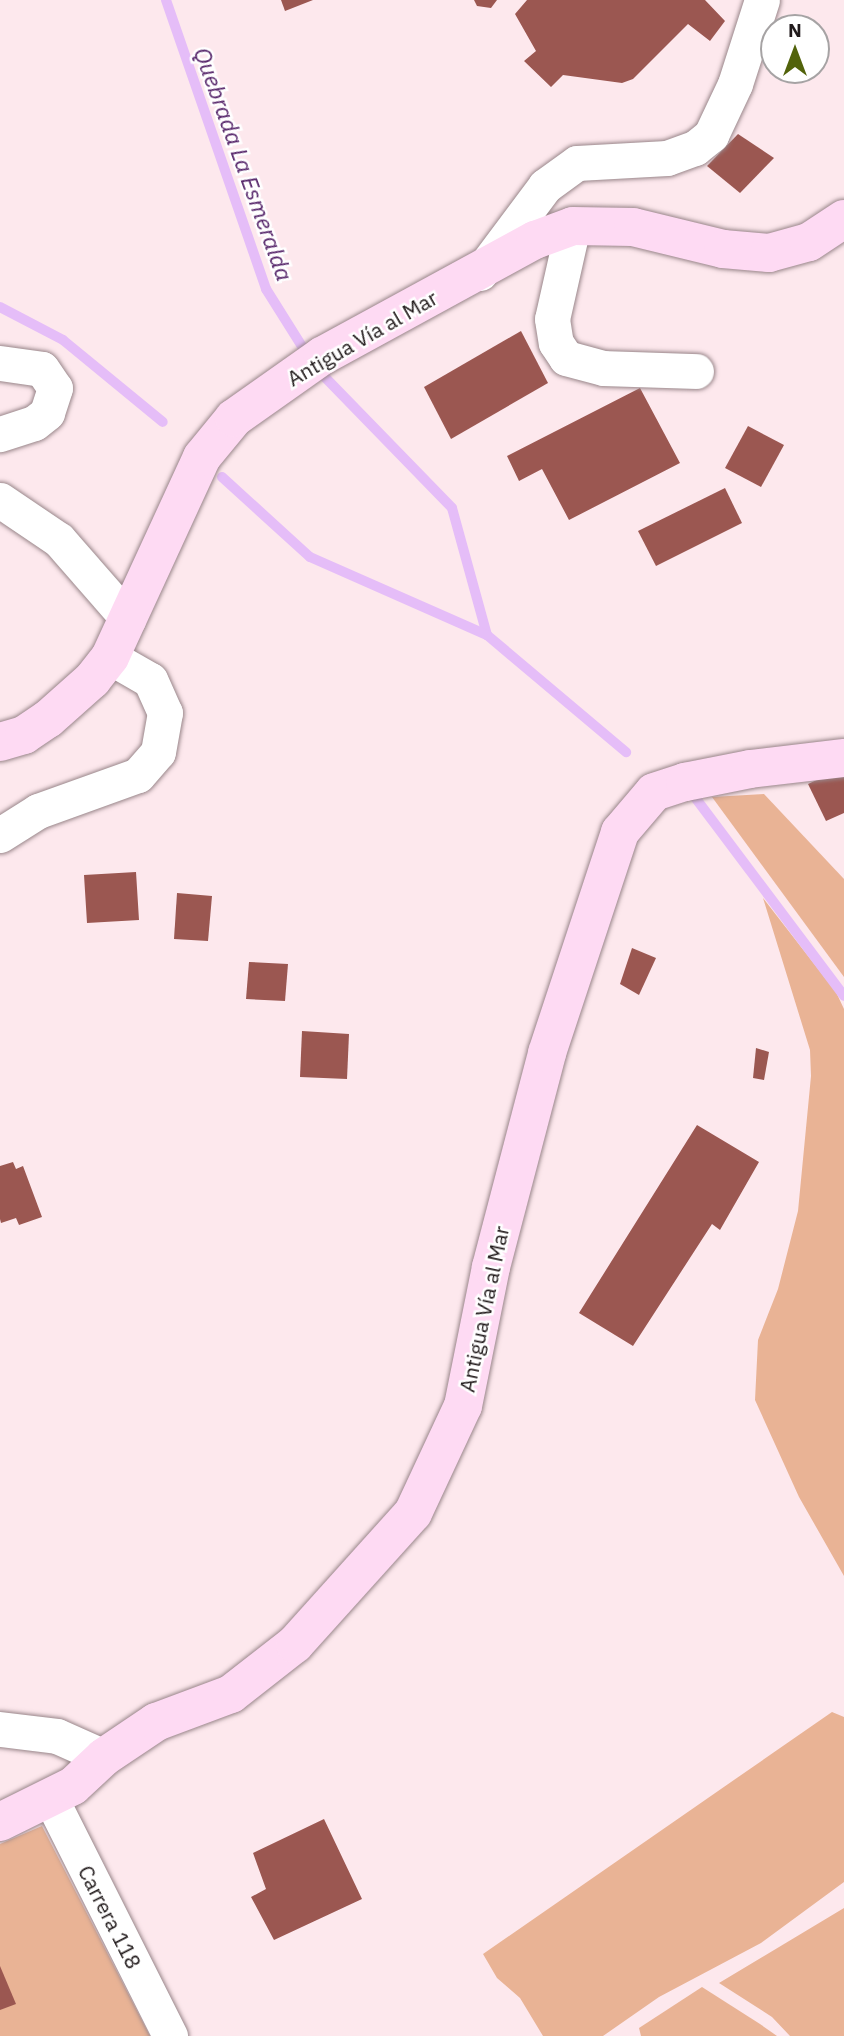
<!DOCTYPE html>
<meta charset="utf-8">
<style>
body{margin:0}
#map{position:relative;width:844px;height:2036px;overflow:hidden;background:#fde8ed;font-family:"IBM Plex Sans",sans-serif}
div>[style]{position:absolute}
.green>*{inset:0;background:#e9b395}
.stream>*{height:10px;margin:-5px;padding:0 5px;transform-origin:5px;border-radius:5px;background:#e5bdf8}
.building>*{inset:0;background:#9b5751}
.roads{filter:drop-shadow(0 0 2px #99868a) drop-shadow(0 0 2px #99868a)}
.minor>*{height:35px;margin:-17.5px;padding:0 17.5px;transform-origin:17.5px;border-radius:17.5px;background:#fff}
.major>*{height:38px;margin:-19px;padding:0 19px;transform-origin:19px;border-radius:19px;background:#fedaf3}
span{translate:-50% -50%;white-space:nowrap;text-align:center;line-height:1.15;-webkit-text-stroke:5px #fff;paint-order:stroke}
.street-label{font-size:21px;color:#211a1b}
.water-label{font-size:23px;color:#56256a;font-style:italic}
.north{position:absolute;left:760px;top:14px;width:70px;height:70px;box-sizing:border-box;background:#fff;border:2px solid #a6a3a4;border-radius:50%;rotate:0deg;font-size:19px;font-weight:700;line-height:28px;text-align:center;color:#211a1b}
.north::after{content:'';display:block;margin:auto;width:24px;height:32px;background:#52630b;clip-path:polygon(50% 0,100% 100%,50% 72%,0 100%)}
</style>
<div id="map">
<div class="green">
<i style="clip-path:polygon(764px 794px,844px 879px,844px 977px,712px 797px)"></i>
<i style="clip-path:polygon(763px 898px,836px 992px,844px 1009px,844px 1576px,799px 1497px,755px 1400px,758px 1340px,778px 1289px,798px 1211px,811px 1076px,810px 1050px)"></i>
<i style="clip-path:polygon(832px 1712px,844px 1717px,844px 1882px,761px 1943px,659px 1997px,603px 2036px,543px 2036px,520px 1998px,497px 1978px,483px 1954px)"></i>
<i style="clip-path:polygon(42px 1826px,150px 2036px,0 2036px,0 1844px)"></i>
<i style="clip-path:polygon(844px 1908px,844px 2036px,790px 2036px,772px 2017px,719px 1983px)"></i>
<i style="clip-path:polygon(702px 1987px,760px 2024px,777px 2036px,641px 2036px,639px 2028px)"></i>
</div>
<div class="stream">
<i style="left:166px;top:0;width:306px;rotate:70.9deg"></i>
<i style="left:266px;top:289px;width:79px;rotate:57.9deg"></i>
<i style="left:0;top:307px;width:71px;rotate:27.6deg"></i>
<i style="left:63px;top:340px;width:129px;rotate:39.4deg"></i>
<i style="left:316px;top:368px;width:195px;rotate:45.8deg"></i>
<i style="left:452px;top:508px;width:132px;rotate:74.6deg"></i>
<i style="left:487px;top:635px;width:182px;rotate:40.1deg"></i>
<i style="left:222px;top:477px;width:119px;rotate:42.3deg"></i>
<i style="left:310px;top:557px;width:193px;rotate:23.8deg"></i>
<i style="left:694px;top:796px;width:250px;rotate:53.1deg"></i>
</div>
<div class="building">
<i style="clip-path:polygon(281px 0,313px 0,285px 11px)"></i>
<i style="clip-path:polygon(474px 0,497px 0,491px 8px,477px 6px)"></i>
<i style="clip-path:polygon(527px 0,705px 0,725px 21px,710px 41px,688px 24px,633px 79px,622px 83px,563px 75px,551px 87px,524px 61px,536px 51px,515px 14px)"></i>
<i style="clip-path:polygon(738px 134px,774px 158px,740px 193px,707px 166px)"></i>
<i style="clip-path:polygon(521px 331px,548px 383px,451px 439px,424px 387px)"></i>
<i style="clip-path:polygon(640px 388px,680px 463px,569px 520px,542px 469px,519px 481px,507px 456px)"></i>
<i style="clip-path:polygon(748px 426px,784px 445px,761px 487px,725px 468px)"></i>
<i style="clip-path:polygon(725px 488px,742px 523px,656px 566px,638px 531px)"></i>
<i style="clip-path:polygon(844px 767px,844px 813px,826px 821px,808px 784px)"></i>
<i style="clip-path:polygon(136px 872px,139px 920px,87px 923px,84px 875px)"></i>
<i style="clip-path:polygon(177px 893px,212px 896px,208px 941px,174px 939px)"></i>
<i style="clip-path:polygon(632px 948px,656px 958px,639px 995px,620px 984px)"></i>
<i style="clip-path:polygon(249px 962px,288px 964px,285px 1001px,246px 999px)"></i>
<i style="clip-path:polygon(302px 1031px,349px 1034px,347px 1079px,300px 1077px)"></i>
<i style="clip-path:polygon(756px 1048px,769px 1052px,764px 1080px,753px 1078px)"></i>
<i style="clip-path:polygon(697px 1125px,759px 1162px,720px 1230px,712px 1224px,633px 1346px,579px 1313px)"></i>
<i style="clip-path:polygon(13px 1162px,16px 1169px,23px 1166px,42px 1217px,19px 1225px,16px 1218px,1px 1223px,0 1219px,0 1166px)"></i>
<i style="clip-path:polygon(324px 1819px,362px 1899px,274px 1940px,251px 1897px,266px 1889px,253px 1853px)"></i>
<i style="clip-path:polygon(0 1966px,16px 2004px,0 2010px)"></i>
</div>
<div class="roads">
<div class="minor">
<i style="left:573px;top:226px;width:95px;rotate:102.7deg"></i>
<i style="left:552px;top:319px;width:24px;rotate:81deg"></i>
<i style="left:556px;top:343px;width:18px;rotate:56deg"></i>
<i style="left:566px;top:358px;width:39px;rotate:15deg"></i>
<i style="left:604px;top:368px;width:92px;rotate:1.9deg"></i>
<i style="left:480px;top:273px;width:109px;rotate:-53.2deg"></i>
<i style="left:545px;top:186px;width:39px;rotate:-36deg"></i>
<i style="left:577px;top:163px;width:90px;rotate:-3.2deg"></i>
<i style="left:667px;top:158px;width:30px;rotate:-20deg"></i>
<i style="left:695px;top:148px;width:21px;rotate:-39deg"></i>
<i style="left:711px;top:135px;width:56px;rotate:-64.8deg"></i>
<i style="left:735px;top:84px;width:88px;rotate:-72.2deg"></i>
<i style="left:0;top:363px;width:42px;rotate:8.1deg"></i>
<i style="left:42px;top:369px;width:23px;rotate:56deg"></i>
<i style="left:55px;top:388px;width:26px;rotate:108deg"></i>
<i style="left:47px;top:413px;width:16px;rotate:142deg"></i>
<i style="left:34px;top:423px;width:36px;rotate:162deg"></i>
<i style="left:0;top:500px;width:71px;rotate:34.1deg"></i>
<i style="left:59px;top:540px;width:105px;rotate:48.9deg"></i>
<i style="left:0;top:835px;width:45px;rotate:-32.3deg"></i>
<i style="left:38px;top:811px;width:106px;rotate:-19.8deg"></i>
<i style="left:138px;top:775px;width:30px;rotate:-49deg"></i>
<i style="left:158px;top:752px;width:40px;rotate:-80deg"></i>
<i style="left:165px;top:713px;width:36px;rotate:-114deg"></i>
<i style="left:150px;top:680px;width:46px;rotate:-150.1deg"></i>
<i style="left:0;top:1729px;width:57px;rotate:7deg"></i>
<i style="left:57px;top:1736px;width:51px;rotate:24.1deg"></i>
<i style="left:51px;top:1799px;width:265px;rotate:63.3deg"></i>
</div>
<div class="major">
<i style="left:0;top:742px;width:25px;rotate:-16deg"></i>
<i style="left:24px;top:735px;width:29px;rotate:-34deg"></i>
<i style="left:48px;top:719px;width:59px;rotate:-41.6deg"></i>
<i style="left:92px;top:680px;width:29px;rotate:-52deg"></i>
<i style="left:110px;top:657px;width:220px;rotate:-65.3deg"></i>
<i style="left:202px;top:457px;width:50px;rotate:-50.6deg"></i>
<i style="left:234px;top:418px;width:108px;rotate:-35.2deg"></i>
<i style="left:322px;top:356px;width:243px;rotate:-28.6deg"></i>
<i style="left:535px;top:240px;width:40px;rotate:-20.2deg"></i>
<i style="left:573px;top:226px;width:60px;rotate:1deg"></i>
<i style="left:633px;top:227px;width:93px;rotate:13.7deg"></i>
<i style="left:723px;top:249px;width:46px;rotate:5deg"></i>
<i style="left:769px;top:253px;width:41px;rotate:-15.4deg"></i>
<i style="left:809px;top:242px;width:42px;rotate:-33.3deg"></i>
<i style="left:0;top:1822px;width:81px;rotate:-26.3deg"></i>
<i style="left:73px;top:1786px;width:42px;rotate:-43.1deg"></i>
<i style="left:104px;top:1757px;width:63px;rotate:-33.9deg"></i>
<i style="left:156px;top:1722px;width:80px;rotate:-20.5deg"></i>
<i style="left:231px;top:1694px;width:81px;rotate:-38deg"></i>
<i style="left:295px;top:1644px;width:176px;rotate:-48deg"></i>
<i style="left:413px;top:1513px;width:118px;rotate:-65deg"></i>
<i style="left:463px;top:1406px;width:142px;rotate:-78.6deg"></i>
<i style="left:491px;top:1267px;width:221px;rotate:-75.3deg"></i>
<i style="left:547px;top:1053px;width:233px;rotate:-71.7deg"></i>
<i style="left:620px;top:832px;width:52px;rotate:-49.6deg"></i>
<i style="left:654px;top:792px;width:33px;rotate:-18deg"></i>
<i style="left:685px;top:782px;width:66px;rotate:-11.3deg"></i>
<i style="left:750px;top:769px;width:95px;rotate:-6.7deg"></i>
</div>
</div>
<div class="street-label">
<span style="left:362px;top:338px;rotate:-30deg">Antigua Vía al Mar</span>
<span style="left:484px;top:1309px;rotate:-78deg">Antigua Vía al Mar</span>
<span style="left:110px;top:1917px;rotate:63deg">Carrera 118</span>
</div>
<div class="water-label">
<span style="left:244px;top:164px;rotate:70deg">Quebrada La Esmeralda</span>
</div>
<div class="north">N</div>
</div>
